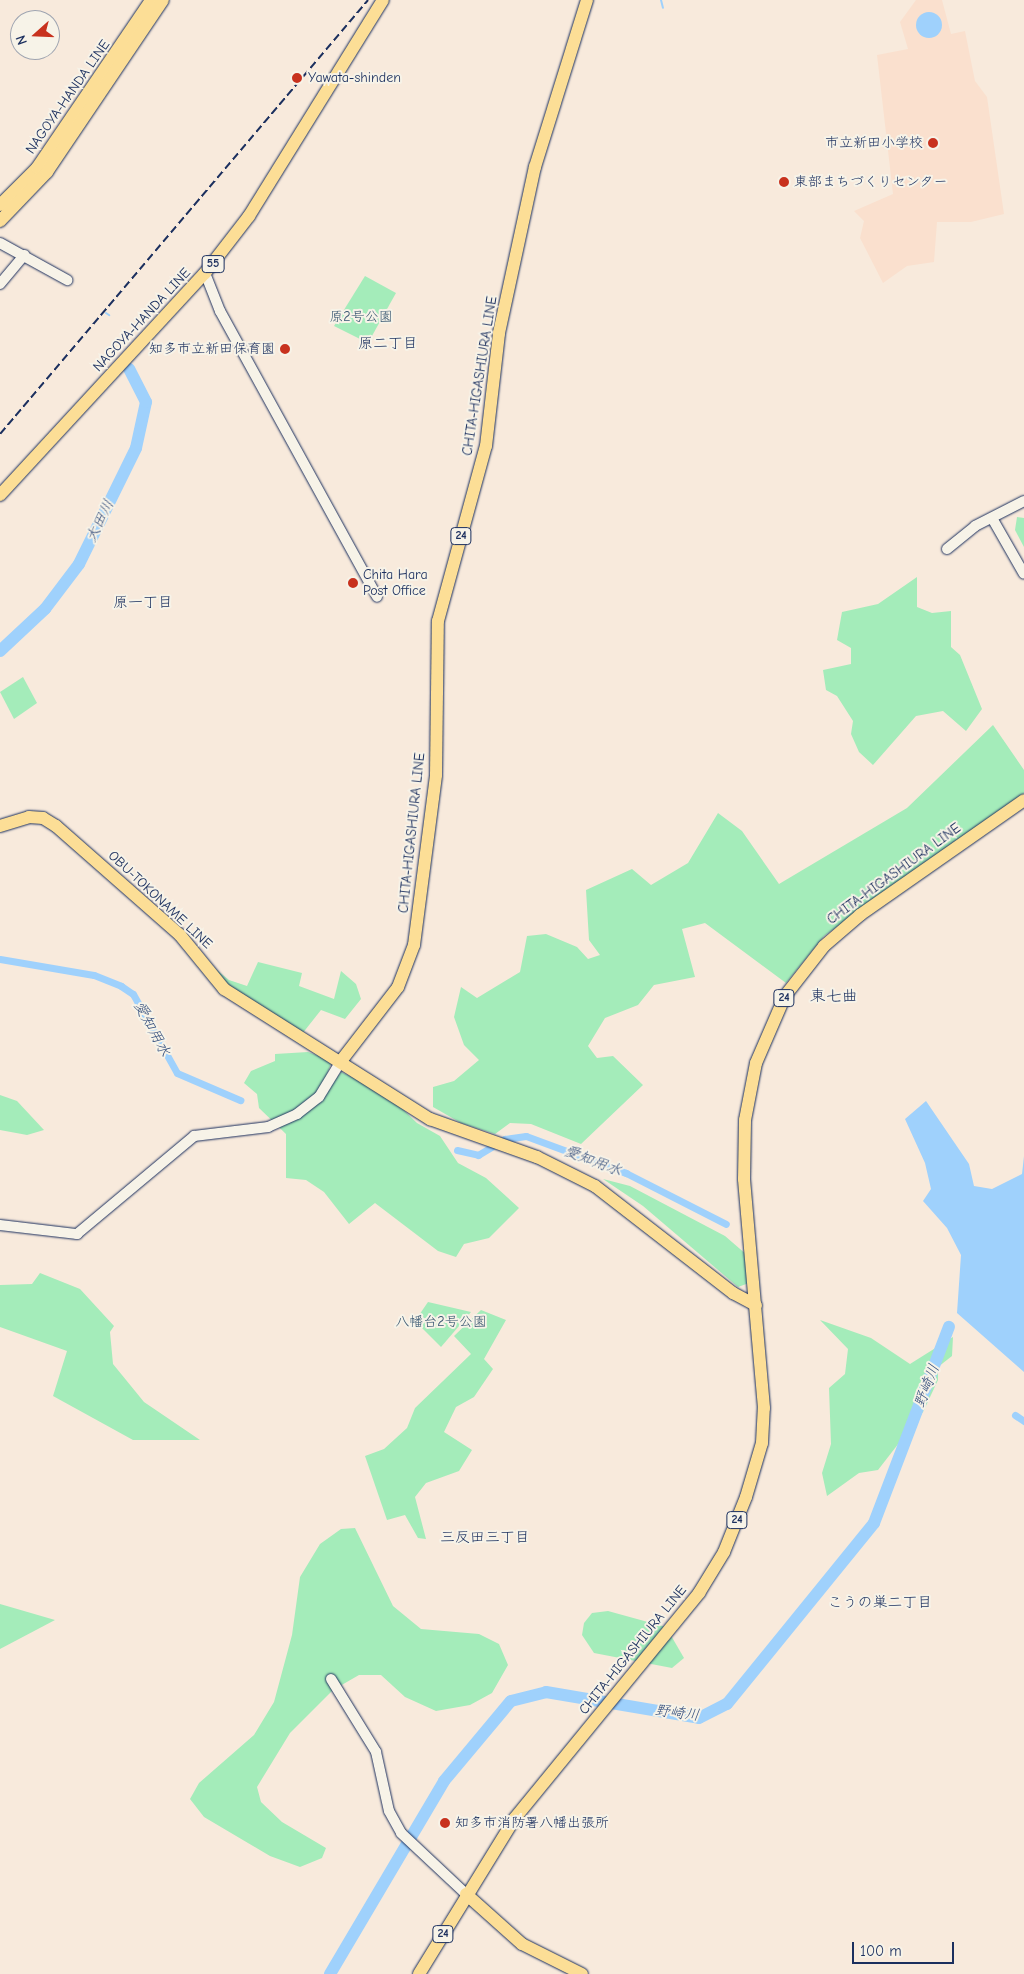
<!DOCTYPE html>
<meta charset="utf-8">
<style>
body{margin:0}
#map{position:relative;width:1024px;height:1974px;overflow:hidden;background:#f8eadc;font-family:"Comic Neue","Klee One",sans-serif}
div>[style]{position:absolute}
.built>*{inset:0;background:#fae0ce}
.green>*{inset:0;background:#a4ecba}
.water>*{inset:0;background:#9fd1fc}
.round{border-radius:50%}
.stream>*{height:2px;margin:-1px;padding:0 1px;transform-origin:1px;border-radius:1px;background:#9fd1fc}
.canal>*{height:7px;margin:-3.5px;padding:0 3.5px;transform-origin:3.5px;border-radius:3.5px;background:#9fd1fc}
.river>*{height:12px;margin:-6px;padding:0 6px;transform-origin:6px;border-radius:6px;background:#9fd1fc}
.roads{filter:drop-shadow(0 0 1px #1b2f5e) drop-shadow(0 0 1px #1b2f5e)}
.minor>*{height:10px;margin:-5px;padding:0 5px;transform-origin:5px;border-radius:5px;background:#f7f3e8}
.major>*{height:12px;margin:-6px;padding:0 6px;transform-origin:6px;border-radius:6px;background:#fcde96}
.rail>*{height:2px;margin-top:-1px;transform-origin:0;background:repeating-linear-gradient(90deg,#1b2f5e 0 8px,transparent 0 12px)}
.dots>*{width:14px;height:14px;translate:-50% -50%;box-sizing:border-box;border:2px solid #f7f3e8;border-radius:50%}
span{translate:-50% -50%;white-space:nowrap;text-align:center;line-height:1.15;-webkit-text-stroke:4px #f7f3e8;paint-order:stroke}
.shield-label span{padding:1px 4px;background:#f7f3e8;border:1px solid;border-radius:4px;-webkit-text-stroke-width:0}
.shield-label{font-size:12px;color:#1b2f5e;font-weight:700}
.poi-label{font-size:14px;color:#1b2f5e}
.left{translate:0 -50%;text-align:left}
.right{translate:-100% -50%;text-align:right}
.street-label{font-size:14px;color:#1b2f5e}
.park-label{font-size:14px;color:#365570}
.neighbourhood-label{font-size:15px;color:#1b2f5e}
.water-label{font-size:15px;color:#354f7e;font-style:italic}
.quarter-label{font-size:16px;color:#1b2f5e}
.north{position:absolute;left:10px;top:10px;width:50px;height:50px;box-sizing:border-box;background:#f7f3e8;border:1px solid #9fa5b1;border-radius:50%;rotate:250deg;font-size:14px;font-weight:700;line-height:20px;text-align:center;color:#1b2f5e}
.north::after{content:'';display:block;margin:auto;width:18px;height:22px;background:#c8321e;clip-path:polygon(50% 0,100% 100%,50% 72%,0 100%)}
.scale{position:absolute;left:852px;top:1942px;width:102px;height:22px;box-sizing:border-box;border:2px solid #1b2f5e;border-top:0;padding-left:6px;font-size:15px;line-height:18px;white-space:nowrap;color:#1b2f5e;-webkit-text-stroke:4px #f7f3e8;paint-order:stroke}
</style>
<div id="map">
<div class="built">
<i style="clip-path:polygon(916px 0,942px 0,951px 34px,965px 31px,975px 81px,987px 97px,1004px 214px,971px 222px,937px 222px,934px 262px,907px 266px,883px 283px,860px 238px,864px 221px,854px 211px,893px 194px,877px 55px,908px 49px,900px 22px)"></i>
</div>
<div class="green">
<i style="clip-path:polygon(365px 276px,396px 293px,368px 343px,334px 326px)"></i>
<i style="clip-path:polygon(1017px 517px,1024px 518px,1024px 547px,1015px 530px)"></i>
<i style="clip-path:polygon(917px 577px,917px 607px,932px 613px,951px 611px,951px 647px,960px 655px,982px 709px,966px 731px,943px 711px,916px 716px,873px 765px,859px 752px,851px 734px,853px 721px,837px 696px,826px 690px,823px 670px,851px 664px,851px 648px,837px 640px,842px 612px,878px 604px)"></i>
<i style="clip-path:polygon(23px 677px,37px 703px,14px 719px,0 692px)"></i>
<i style="clip-path:polygon(993px 725px,1024px 770px,1024px 793px,824px 936px,786px 983px,705px 923px,682px 929px,695px 977px,654px 985px,638px 1005px,605px 1018px,588px 1046px,597px 1058px,613px 1056px,643px 1085px,581px 1144px,531px 1124px,510px 1123px,495px 1134px,461px 1123px,433px 1107px,433px 1087px,454px 1081px,479px 1060px,464px 1045px,454px 1017px,461px 987px,477px 998px,520px 972px,527px 936px,546px 934px,577px 947px,588px 959px,600px 955px,589px 940px,586px 890px,632px 869px,651px 885px,688px 863px,718px 813px,742px 831px,779px 884px,907px 808px)"></i>
<i style="clip-path:polygon(258px 962px,302px 973px,299px 986px,334px 999px,341px 971px,356px 984px,361px 999px,345px 1019px,321px 1010px,302px 1034px,225px 987px,212px 966px,229px 980px,247px 986px)"></i>
<i style="clip-path:polygon(308px 1052px,332px 1061px,324px 1082px,331px 1085px,341px 1072px,385px 1092px,417px 1123px,440px 1136px,458px 1163px,486px 1178px,519px 1208px,489px 1238px,464px 1244px,456px 1257px,438px 1251px,375px 1203px,349px 1224px,324px 1192px,306px 1180px,286px 1178px,286px 1134px,259px 1108px,257px 1094px,244px 1083px,251px 1071px,275px 1061px,275px 1054px)"></i>
<i style="clip-path:polygon(0 1095px,17px 1101px,44px 1130px,27px 1135px,0 1130px)"></i>
<i style="clip-path:polygon(603px 1179px,630px 1186px,725px 1236px,747px 1255px,749px 1283px,738px 1287px,643px 1206px)"></i>
<i style="clip-path:polygon(40px 1273px,80px 1289px,114px 1326px,110px 1332px,113px 1364px,144px 1402px,200px 1440px,133px 1440px,53px 1396px,67px 1351px,0 1327px,0 1285px,32px 1284px)"></i>
<i style="clip-path:polygon(428px 1302px,471px 1312px,441px 1347px,415px 1321px)"></i>
<i style="clip-path:polygon(481px 1310px,506px 1320px,484px 1359px,493px 1369px,474px 1397px,456px 1407px,444px 1432px,472px 1450px,459px 1471px,426px 1483px,415px 1497px,426px 1539px,418px 1538px,405px 1515px,387px 1520px,365px 1456px,384px 1449px,407px 1428px,415px 1408px,471px 1354px,454px 1336px)"></i>
<i style="clip-path:polygon(820px 1320px,871px 1338px,910px 1364px,953px 1337px,952px 1356px,938px 1367px,938px 1380px,923px 1412px,878px 1470px,859px 1473px,827px 1496px,822px 1473px,831px 1444px,829px 1388px,845px 1374px,848px 1349px)"></i>
<i style="clip-path:polygon(355px 1528px,393px 1606px,421px 1629px,479px 1634px,499px 1644px,508px 1665px,492px 1693px,470px 1705px,436px 1711px,405px 1697px,381px 1675px,359px 1675px,333px 1690px,290px 1733px,257px 1787px,261px 1802px,282px 1822px,326px 1848px,322px 1858px,300px 1867px,270px 1856px,204px 1817px,190px 1799px,199px 1783px,254px 1735px,274px 1702px,292px 1635px,300px 1577px,320px 1544px,341px 1529px)"></i>
<i style="clip-path:polygon(0 1604px,55px 1620px,0 1649px)"></i>
<i style="clip-path:polygon(608px 1611px,666px 1627px,684px 1658px,672px 1668px,594px 1653px,582px 1635px,584px 1623px,592px 1613px)"></i>
</div>
<div class="water">
<i class="round" style="left:916px;top:12px;width:26px;height:26px"></i>
<i style="clip-path:polygon(926px 1101px,969px 1164px,974px 1186px,992px 1189px,1022px 1174px,1024px 1156px,1024px 1372px,957px 1313px,961px 1255px,947px 1228px,923px 1201px,931px 1189px,925px 1163px,905px 1119px)"></i>
</div>
<div class="stream">
<i style="left:661px;top:0;width:8px;rotate:76deg"></i>
<i style="left:106px;top:313px;width:4px;rotate:34deg"></i>
<i style="left:128px;top:366px;width:3px;rotate:72deg"></i>
</div>
<div class="canal">
<i style="left:0;top:959px;width:95px;rotate:9.7deg"></i>
<i style="left:94px;top:975px;width:29px;rotate:22deg"></i>
<i style="left:121px;top:986px;width:14px;rotate:34deg"></i>
<i style="left:133px;top:994px;width:90px;rotate:60.9deg"></i>
<i style="left:177px;top:1073px;width:69px;rotate:23.2deg"></i>
<i style="left:457px;top:1150px;width:22px;rotate:13deg"></i>
<i style="left:478px;top:1155px;width:31px;rotate:-31deg"></i>
<i style="left:505px;top:1139px;width:21px;rotate:-8deg"></i>
<i style="left:526px;top:1136px;width:107px;rotate:20.3deg"></i>
<i style="left:626px;top:1173px;width:112px;rotate:27deg"></i>
<i style="left:1015px;top:1415px;width:11px;rotate:34deg"></i>
</div>
<div class="river">
<i style="left:0;top:651px;width:62px;rotate:-43deg"></i>
<i style="left:45px;top:609px;width:56px;rotate:-52.9deg"></i>
<i style="left:79px;top:564px;width:129px;rotate:-63.8deg"></i>
<i style="left:136px;top:448px;width:47px;rotate:-77.7deg"></i>
<i style="left:146px;top:402px;width:37px;rotate:-117deg"></i>
<i style="left:330px;top:1974px;width:224px;rotate:-59.4deg"></i>
<i style="left:444px;top:1781px;width:104px;rotate:-50.1deg"></i>
<i style="left:511px;top:1701px;width:36px;rotate:-14deg"></i>
<i style="left:546px;top:1692px;width:155px;rotate:9.6deg"></i>
<i style="left:699px;top:1718px;width:31px;rotate:-27deg"></i>
<i style="left:727px;top:1704px;width:233px;rotate:-50.9deg"></i>
<i style="left:874px;top:1523px;width:210px;rotate:-69.1deg"></i>
</div>
<div class="roads">
<div class="minor">
<i style="left:0;top:243px;width:77px;rotate:28.9deg"></i>
<i style="left:205px;top:273px;width:41px;rotate:68.5deg"></i>
<i style="left:220px;top:311px;width:326px;rotate:61.2deg"></i>
<i style="left:0;top:284px;width:38px;rotate:-50deg"></i>
<i style="left:992px;top:518px;width:64px;rotate:60.3deg"></i>
<i style="left:947px;top:549px;width:36px;rotate:-39deg"></i>
<i style="left:975px;top:526px;width:55px;rotate:-27deg"></i>
<i style="left:0;top:1225px;width:78px;rotate:6.7deg"></i>
<i style="left:77px;top:1234px;width:153px;rotate:-39.9deg"></i>
<i style="left:194px;top:1136px;width:75px;rotate:-6.9deg"></i>
<i style="left:268px;top:1127px;width:32px;rotate:-24deg"></i>
<i style="left:297px;top:1114px;width:28px;rotate:-38deg"></i>
<i style="left:319px;top:1097px;width:42px;rotate:-58.6deg"></i>
<i style="left:331px;top:1679px;width:86px;rotate:58.3deg"></i>
<i style="left:376px;top:1752px;width:60px;rotate:77.6deg"></i>
<i style="left:389px;top:1811px;width:25px;rotate:61deg"></i>
<i style="left:401px;top:1833px;width:89px;rotate:43.2deg"></i>
</div>
<div class="major">
<i style="left:0;top:205px;width:52px;rotate:-45deg"></i>
<i style="left:37px;top:168px;width:203px;rotate:-55.8deg"></i>
<i style="left:0;top:221px;width:68px;rotate:-46.2deg"></i>
<i style="left:47px;top:172px;width:207px;rotate:-56deg"></i>
<i style="left:0;top:495px;width:302px;rotate:-47.3deg"></i>
<i style="left:205px;top:273px;width:72px;rotate:-52.3deg"></i>
<i style="left:249px;top:216px;width:254px;rotate:-58.2deg"></i>
<i style="left:0;top:826px;width:30px;rotate:-17deg"></i>
<i style="left:29px;top:817px;width:14px;rotate:4deg"></i>
<i style="left:43px;top:818px;width:15px;rotate:32deg"></i>
<i style="left:56px;top:826px;width:165px;rotate:41.3deg"></i>
<i style="left:180px;top:935px;width:70px;rotate:50.8deg"></i>
<i style="left:224px;top:989px;width:244px;rotate:32.3deg"></i>
<i style="left:430px;top:1119px;width:114px;rotate:19.6deg"></i>
<i style="left:537px;top:1157px;width:65px;rotate:26.6deg"></i>
<i style="left:595px;top:1186px;width:175px;rotate:37.8deg"></i>
<i style="left:733px;top:1293px;width:26px;rotate:28deg"></i>
<i style="left:341px;top:1061px;width:93px;rotate:-52.4deg"></i>
<i style="left:398px;top:987px;width:45px;rotate:-69.1deg"></i>
<i style="left:414px;top:945px;width:171px;rotate:-82.6deg"></i>
<i style="left:436px;top:775px;width:154px;rotate:-89.3deg"></i>
<i style="left:438px;top:621px;width:181px;rotate:-74.7deg"></i>
<i style="left:486px;top:446px;width:114px;rotate:-83.4deg"></i>
<i style="left:499px;top:333px;width:170px;rotate:-77.8deg"></i>
<i style="left:535px;top:167px;width:175px;rotate:-72.7deg"></i>
<i style="left:466px;top:1894px;width:75px;rotate:41.8deg"></i>
<i style="left:522px;top:1944px;width:67px;rotate:26.6deg"></i>
<i style="left:419px;top:1974px;width:183px;rotate:-58.4deg"></i>
<i style="left:515px;top:1818px;width:291px;rotate:-50.7deg"></i>
<i style="left:699px;top:1593px;width:48px;rotate:-58.6deg"></i>
<i style="left:724px;top:1552px;width:59px;rotate:-68.2deg"></i>
<i style="left:746px;top:1497px;width:56px;rotate:-73.5deg"></i>
<i style="left:762px;top:1443px;width:35px;rotate:-87deg"></i>
<i style="left:764px;top:1408px;width:230px;rotate:-95deg"></i>
<i style="left:744px;top:1179px;width:59px;rotate:-89deg"></i>
<i style="left:745px;top:1120px;width:58px;rotate:-79.1deg"></i>
<i style="left:756px;top:1063px;width:73px;rotate:-66.6deg"></i>
<i style="left:785px;top:996px;width:63px;rotate:-52deg"></i>
<i style="left:824px;top:946px;width:48px;rotate:-40.7deg"></i>
<i style="left:860px;top:915px;width:200px;rotate:-35deg"></i>
</div>
</div>
<div class="rail">
<i style="left:0;top:434px;width:569px;rotate:-49.7deg"></i>
</div>
<div class="dots">
<i style="left:297px;top:78px;background:#c8321e"></i>
<i style="left:933px;top:143px;background:#c8321e"></i>
<i style="left:784px;top:182px;background:#c8321e"></i>
<i style="left:285px;top:349px;background:#c8321e"></i>
<i style="left:353px;top:583px;background:#c8321e"></i>
<i style="left:445px;top:1823px;background:#c8321e"></i>
</div>
<div class="shield-label">
<span style="left:213px;top:264px">55</span>
<span style="left:461px;top:536px">24</span>
<span style="left:784px;top:998px">24</span>
<span style="left:737px;top:1520px">24</span>
<span style="left:443px;top:1934px">24</span>
</div>
<div class="poi-label">
<span class="left" style="left:308px;top:78px">Yawata-shinden</span>
<span class="right" style="left:923px;top:143px">市立新田小学校</span>
<span class="left" style="left:794px;top:182px">東部まちづくりセンター</span>
<span class="right" style="left:275px;top:349px">知多市立新田保育園</span>
<span class="left" style="left:363px;top:583px">Chita Hara<br>Post Office</span>
<span class="left" style="left:455px;top:1823px">知多市消防署八幡出張所</span>
</div>
<div class="street-label">
<span style="left:68px;top:97px;rotate:-55deg">NAGOYA-HANDA LINE</span>
<span style="left:142px;top:320px;rotate:-47deg">NAGOYA-HANDA LINE</span>
<span style="left:480px;top:376px;rotate:-81deg">CHITA-HIGASHIURA LINE</span>
<span style="left:412px;top:833px;rotate:-84deg">CHITA-HIGASHIURA LINE</span>
<span style="left:894px;top:874px;rotate:-36deg">CHITA-HIGASHIURA LINE</span>
<span style="left:160px;top:900px;rotate:43deg">OBU-TOKONAME LINE</span>
<span style="left:633px;top:1650px;rotate:-51deg">CHITA-HIGASHIURA LINE</span>
</div>
<div class="park-label">
<span style="left:361px;top:317px">原2号公園</span>
<span style="left:441px;top:1322px">八幡台2号公園</span>
</div>
<div class="neighbourhood-label">
<span style="left:388px;top:344px">原二丁目</span>
<span style="left:143px;top:603px">原一丁目</span>
<span style="left:485px;top:1538px">三反田三丁目</span>
<span style="left:880px;top:1603px">こうの巣二丁目</span>
</div>
<div class="water-label">
<span style="left:100px;top:521px;rotate:-64deg">大田川</span>
<span style="left:152px;top:1029px;rotate:62deg">愛知用水</span>
<span style="left:593px;top:1161px;rotate:21deg">愛知用水</span>
<span style="left:927px;top:1386px;rotate:-69deg">野崎川</span>
<span style="left:677px;top:1713px;rotate:7deg">野崎川</span>
</div>
<div class="quarter-label">
<span style="left:834px;top:996px">東七曲</span>
</div>
<div class="north">N</div>
<div class="scale">100 m</div>
</div>
